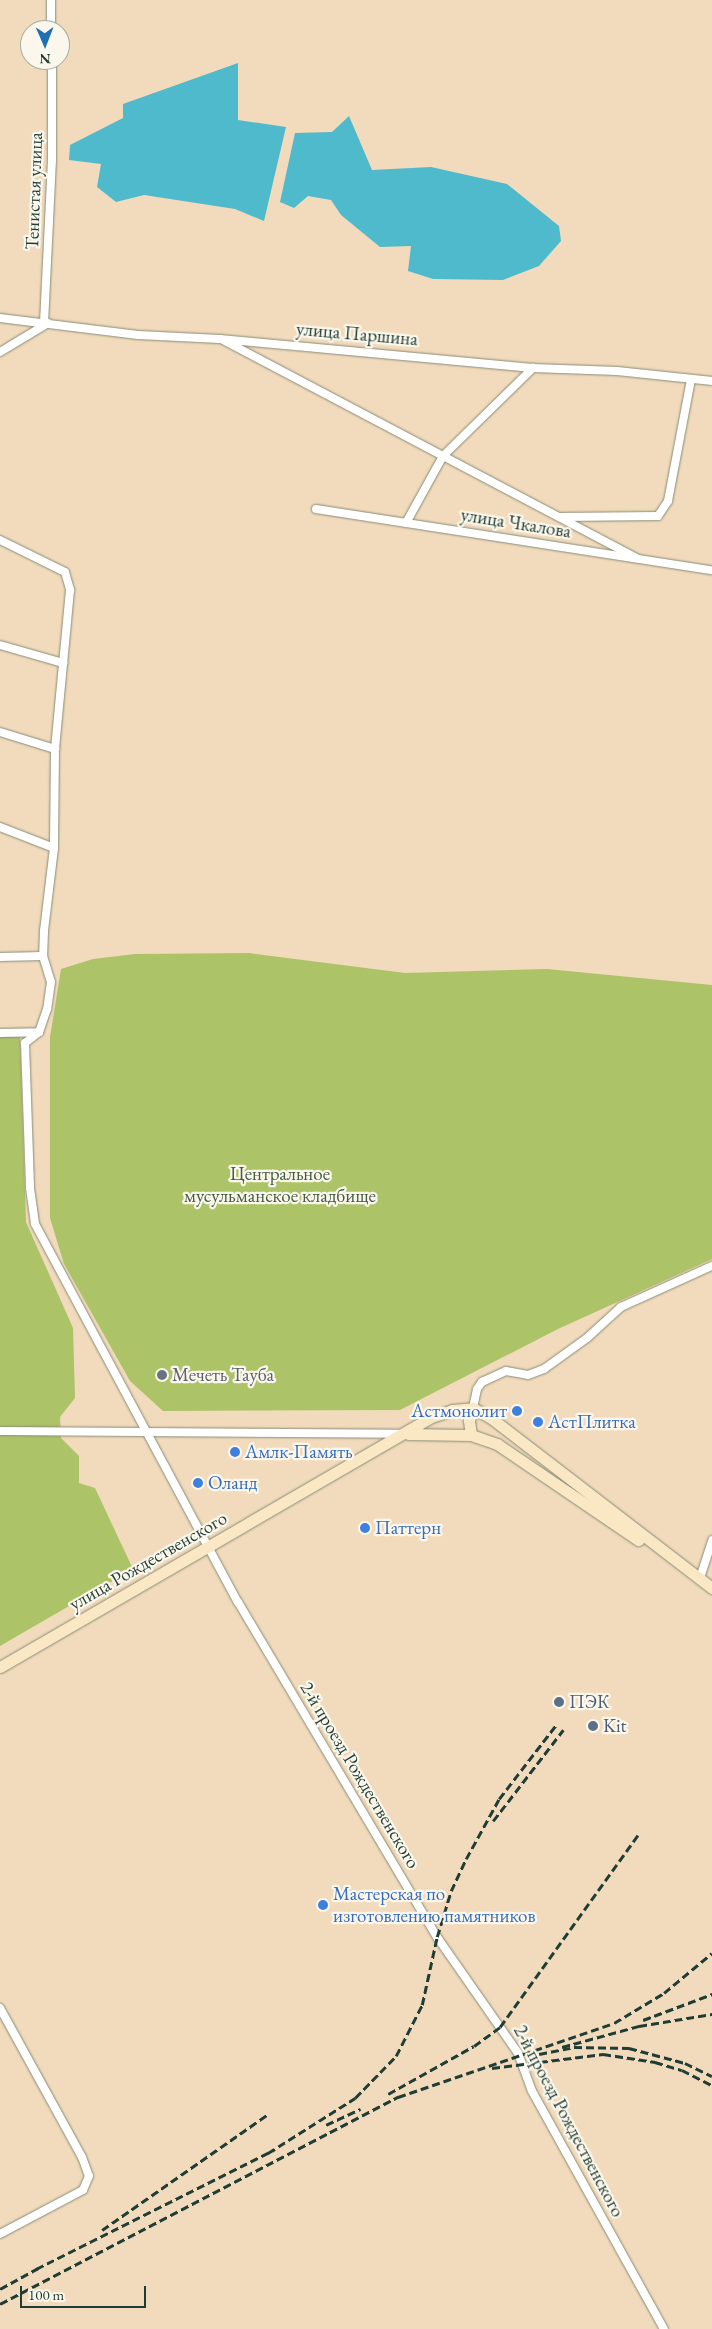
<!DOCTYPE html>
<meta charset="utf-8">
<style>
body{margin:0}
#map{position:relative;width:712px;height:2329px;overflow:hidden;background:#f2dbbc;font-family:"EB Garamond",serif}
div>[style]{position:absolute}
.green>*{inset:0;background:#adc368}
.water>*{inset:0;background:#4fbacb}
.roads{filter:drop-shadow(0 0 1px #888c78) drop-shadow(0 0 1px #888c78)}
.street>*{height:8px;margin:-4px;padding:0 4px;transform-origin:4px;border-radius:4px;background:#fff}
.secondary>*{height:11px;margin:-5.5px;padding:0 5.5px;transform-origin:5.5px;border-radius:5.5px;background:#fae7c3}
.rail>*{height:2.5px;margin-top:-1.25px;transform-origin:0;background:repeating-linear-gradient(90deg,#1f3d34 0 8px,transparent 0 12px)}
.dots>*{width:14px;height:14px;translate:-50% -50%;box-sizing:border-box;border:2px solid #fbf7ec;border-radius:50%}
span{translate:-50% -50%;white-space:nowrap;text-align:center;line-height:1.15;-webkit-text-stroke:4.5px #fbf7ec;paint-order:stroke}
.street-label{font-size:19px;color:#1f3d34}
.park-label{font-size:19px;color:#425e41}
.worship-label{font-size:19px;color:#5b616d}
.left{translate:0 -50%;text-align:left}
.shop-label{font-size:19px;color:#366cbe}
.right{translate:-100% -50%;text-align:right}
.service-label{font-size:19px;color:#4e5e75}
.north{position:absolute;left:20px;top:20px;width:50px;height:50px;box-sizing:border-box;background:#fbf7ec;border:1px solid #a3ada2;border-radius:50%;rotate:179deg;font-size:14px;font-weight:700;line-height:20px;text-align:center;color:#1f3d34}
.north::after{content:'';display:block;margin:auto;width:18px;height:22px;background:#1f6fb2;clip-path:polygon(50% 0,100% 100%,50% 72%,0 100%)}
.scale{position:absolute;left:20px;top:2286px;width:126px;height:22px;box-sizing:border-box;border:2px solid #1f3d34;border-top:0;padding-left:6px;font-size:15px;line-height:18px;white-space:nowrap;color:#1f3d34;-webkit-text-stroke:4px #fbf7ec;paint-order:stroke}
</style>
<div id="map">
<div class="green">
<i style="clip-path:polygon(249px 953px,405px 973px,547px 969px,712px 985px,712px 1259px,558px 1329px,400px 1410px,163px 1411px,130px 1381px,64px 1264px,50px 1218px,50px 1037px,61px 969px,93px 959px,135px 954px)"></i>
<i style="clip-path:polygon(0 1036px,20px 1036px,26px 1222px,73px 1328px,75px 1398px,60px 1417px,61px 1438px,79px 1456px,79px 1483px,95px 1488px,133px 1569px,0 1646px)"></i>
</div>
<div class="water">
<i style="clip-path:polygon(238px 63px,238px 120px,286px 127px,264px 221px,235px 209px,144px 195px,116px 202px,97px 187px,101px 164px,69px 160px,70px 145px,123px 118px,123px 104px)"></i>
<i style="clip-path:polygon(349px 116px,372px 170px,431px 167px,507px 184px,559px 226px,561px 241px,539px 266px,503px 280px,433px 279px,408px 271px,411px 246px,380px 247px,341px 215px,331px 200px,308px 196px,294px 208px,280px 202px,295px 133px,332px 132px)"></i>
</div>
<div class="roads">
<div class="street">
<i style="left:51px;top:0;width:30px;rotate:90deg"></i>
<i style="left:0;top:318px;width:139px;rotate:7deg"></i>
<i style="left:138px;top:335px;width:82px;rotate:2.8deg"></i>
<i style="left:220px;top:339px;width:314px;rotate:5.3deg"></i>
<i style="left:533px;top:368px;width:84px;rotate:2deg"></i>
<i style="left:617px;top:371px;width:96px;rotate:6deg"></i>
<i style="left:44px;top:323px;width:163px;rotate:-87.2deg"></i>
<i style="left:52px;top:160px;width:100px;rotate:-90deg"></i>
<i style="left:223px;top:340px;width:468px;rotate:27.8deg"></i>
<i style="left:0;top:352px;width:56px;rotate:-31.1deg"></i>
<i style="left:316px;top:509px;width:401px;rotate:8.8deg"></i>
<i style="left:560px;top:517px;width:98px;rotate:-0.6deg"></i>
<i style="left:658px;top:516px;width:18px;rotate:-56deg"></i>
<i style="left:668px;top:501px;width:124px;rotate:-79.3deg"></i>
<i style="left:406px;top:523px;width:77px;rotate:-61.1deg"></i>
<i style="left:443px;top:456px;width:126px;rotate:-44.4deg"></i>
<i style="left:0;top:540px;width:72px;rotate:26.2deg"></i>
<i style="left:65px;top:572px;width:19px;rotate:74deg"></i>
<i style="left:70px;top:590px;width:160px;rotate:95.4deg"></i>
<i style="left:55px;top:749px;width:99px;rotate:90.6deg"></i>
<i style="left:54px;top:848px;width:84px;rotate:96.9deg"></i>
<i style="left:44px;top:931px;width:25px;rotate:92deg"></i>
<i style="left:43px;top:956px;width:27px;rotate:73deg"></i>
<i style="left:51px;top:982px;width:27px;rotate:98deg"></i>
<i style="left:47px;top:1009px;width:24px;rotate:109deg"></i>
<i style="left:39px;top:1032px;width:18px;rotate:142deg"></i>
<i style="left:25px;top:1043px;width:145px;rotate:88deg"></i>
<i style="left:30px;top:1188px;width:36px;rotate:82deg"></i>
<i style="left:35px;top:1224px;width:429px;rotate:61.8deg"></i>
<i style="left:238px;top:1602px;width:390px;rotate:59.3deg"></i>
<i style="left:437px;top:1937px;width:141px;rotate:55.1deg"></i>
<i style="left:518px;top:2053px;width:40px;rotate:69.8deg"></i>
<i style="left:532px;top:2091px;width:272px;rotate:61deg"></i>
<i style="left:0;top:645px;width:66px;rotate:15.9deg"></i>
<i style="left:0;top:732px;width:58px;rotate:17.2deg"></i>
<i style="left:0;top:827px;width:58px;rotate:21.3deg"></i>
<i style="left:0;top:957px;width:43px;rotate:-1.3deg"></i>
<i style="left:0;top:1033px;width:39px;rotate:-1deg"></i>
<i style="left:473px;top:1408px;width:19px;rotate:-78deg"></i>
<i style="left:477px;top:1389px;width:9px;rotate:-54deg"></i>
<i style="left:482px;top:1382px;width:26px;rotate:-25deg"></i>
<i style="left:506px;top:1371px;width:22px;rotate:10deg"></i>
<i style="left:528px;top:1375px;width:17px;rotate:-21deg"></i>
<i style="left:544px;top:1369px;width:53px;rotate:-35.8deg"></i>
<i style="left:587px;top:1338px;width:46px;rotate:-42.4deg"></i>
<i style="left:621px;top:1307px;width:100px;rotate:-24.3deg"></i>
<i style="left:0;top:1431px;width:400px;rotate:0.4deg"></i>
<i style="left:700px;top:1578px;width:40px;rotate:-72deg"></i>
<i style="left:0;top:2008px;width:170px;rotate:61.2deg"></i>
<i style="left:82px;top:2157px;width:20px;rotate:70deg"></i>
<i style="left:89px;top:2176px;width:15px;rotate:113deg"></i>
<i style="left:83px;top:2190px;width:94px;rotate:152.1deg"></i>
</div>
<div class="secondary">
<i style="left:408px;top:1434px;width:63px;rotate:0.9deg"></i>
<i style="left:471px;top:1435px;width:28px;rotate:19deg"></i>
<i style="left:497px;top:1444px;width:171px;rotate:34.2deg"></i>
<i style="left:471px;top:1435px;width:15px;rotate:-98deg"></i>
<i style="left:469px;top:1420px;width:13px;rotate:-72deg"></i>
<i style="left:0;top:1667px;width:498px;rotate:-30.1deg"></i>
<i style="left:431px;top:1417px;width:22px;rotate:-18deg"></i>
<i style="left:452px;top:1410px;width:21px;rotate:-5deg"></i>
<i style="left:473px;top:1408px;width:21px;rotate:29deg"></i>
<i style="left:491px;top:1418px;width:279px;rotate:37.6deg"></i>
</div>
</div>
<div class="rail">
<i style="left:493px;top:1821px;width:115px;rotate:-52.4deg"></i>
<i style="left:643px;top:2020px;width:74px;rotate:-20.6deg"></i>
<i style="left:562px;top:2047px;width:80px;rotate:-15.3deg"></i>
<i style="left:639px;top:2026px;width:74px;rotate:-9.3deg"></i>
<i style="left:539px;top:2054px;width:36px;rotate:-11deg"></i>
<i style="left:574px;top:2047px;width:55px;rotate:1deg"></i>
<i style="left:629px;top:2048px;width:58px;rotate:15deg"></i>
<i style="left:685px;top:2063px;width:30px;rotate:26deg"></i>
<i style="left:492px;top:2068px;width:112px;rotate:-7.2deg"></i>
<i style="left:603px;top:2054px;width:53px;rotate:8.7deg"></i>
<i style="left:655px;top:2062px;width:28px;rotate:17deg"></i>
<i style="left:682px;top:2070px;width:34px;rotate:27deg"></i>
<i style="left:388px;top:2094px;width:98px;rotate:-29.2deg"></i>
<i style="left:474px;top:2046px;width:32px;rotate:-36deg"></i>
<i style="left:500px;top:2027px;width:236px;rotate:-54.3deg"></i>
<i style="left:326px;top:2125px;width:38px;rotate:-25deg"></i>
<i style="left:268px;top:2153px;width:103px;rotate:-32.3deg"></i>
<i style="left:355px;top:2098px;width:59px;rotate:-45.7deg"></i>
<i style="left:396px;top:2056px;width:57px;rotate:-63deg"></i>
<i style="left:422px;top:2005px;width:70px;rotate:-77.6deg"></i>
<i style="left:437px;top:1937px;width:48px;rotate:-73.1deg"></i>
<i style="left:451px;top:1891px;width:35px;rotate:-65deg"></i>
<i style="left:466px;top:1859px;width:68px;rotate:-61.2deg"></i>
<i style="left:499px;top:1799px;width:93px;rotate:-52.4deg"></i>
<i style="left:102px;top:2230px;width:203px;rotate:-34.9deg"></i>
<i style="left:36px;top:2269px;width:266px;rotate:-26.6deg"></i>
<i style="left:0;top:2289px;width:48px;rotate:-28.7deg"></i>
<i style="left:0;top:2304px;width:449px;rotate:-27.5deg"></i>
<i style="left:398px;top:2097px;width:228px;rotate:-18.9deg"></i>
<i style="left:614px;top:2023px;width:58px;rotate:-31deg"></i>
<i style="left:664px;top:1993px;width:62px;rotate:-39.8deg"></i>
</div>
<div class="dots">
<i style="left:162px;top:1375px;background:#6b7280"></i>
<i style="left:517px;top:1411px;background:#3f7fe0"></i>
<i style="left:538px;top:1422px;background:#3f7fe0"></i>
<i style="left:235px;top:1452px;background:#3f7fe0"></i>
<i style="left:198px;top:1483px;background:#3f7fe0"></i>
<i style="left:365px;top:1528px;background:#3f7fe0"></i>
<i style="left:559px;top:1702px;background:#5c6f8a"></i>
<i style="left:593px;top:1726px;background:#5c6f8a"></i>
<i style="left:323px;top:1905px;background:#3f7fe0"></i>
</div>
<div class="street-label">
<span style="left:34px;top:191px;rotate:-88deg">Тенистая улица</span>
<span style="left:357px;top:334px;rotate:5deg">улица Паршина</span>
<span style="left:516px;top:523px;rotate:9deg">улица Чкалова</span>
<span style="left:148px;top:1561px;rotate:-30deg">улица Рождественского</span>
<span style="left:360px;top:1775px;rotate:59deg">2-й проезд Рождественского</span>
<span style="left:569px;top:2121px;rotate:62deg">2-й проезд Рождественского</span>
</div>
<div class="park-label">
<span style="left:280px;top:1185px">Центральное<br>мусульманское кладбище</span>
</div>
<div class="worship-label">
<span class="left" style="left:172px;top:1375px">Мечеть Тауба</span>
</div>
<div class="shop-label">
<span class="right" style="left:507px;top:1411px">Астмонолит</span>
<span class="left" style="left:548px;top:1422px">АстПлитка</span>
<span class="left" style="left:245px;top:1452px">Амлк-Память</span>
<span class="left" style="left:208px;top:1483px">Оланд</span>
<span class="left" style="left:375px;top:1528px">Паттерн</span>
<span class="left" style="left:333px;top:1905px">Мастерская по<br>изготовлению памятников</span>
</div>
<div class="service-label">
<span class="left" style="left:569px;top:1702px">ПЭК</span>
<span class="left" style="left:603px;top:1726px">Kit</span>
</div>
<div class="north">N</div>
<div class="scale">100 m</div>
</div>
